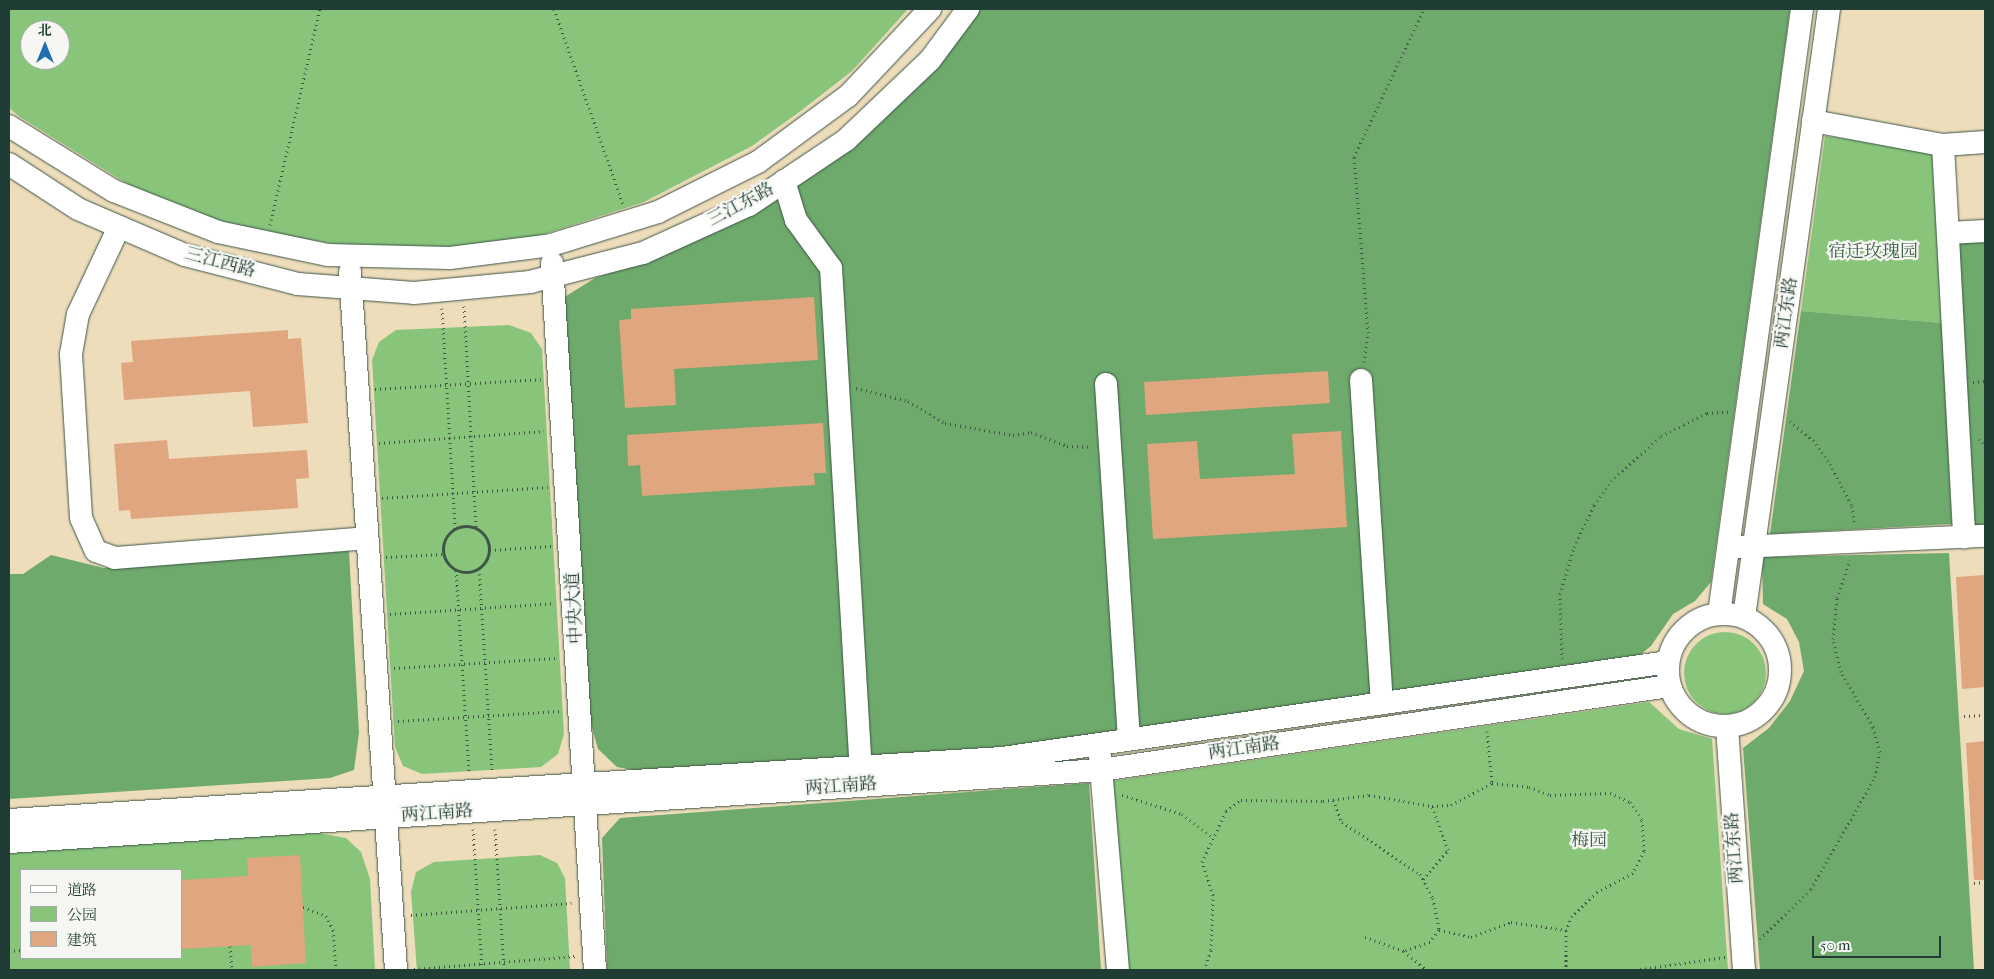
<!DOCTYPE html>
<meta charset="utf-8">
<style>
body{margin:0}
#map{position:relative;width:1994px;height:979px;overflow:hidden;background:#edddbb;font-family:"IM FELL French Canon","Noto Serif SC",serif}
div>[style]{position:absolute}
.green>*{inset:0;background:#88c57b}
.round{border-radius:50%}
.forest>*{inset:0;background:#6eaa6b}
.building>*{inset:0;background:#dfa67f}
.path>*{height:3px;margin-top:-1.5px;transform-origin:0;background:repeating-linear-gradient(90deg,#3e5548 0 1px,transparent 0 5px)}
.path>.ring{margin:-1.5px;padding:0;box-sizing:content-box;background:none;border:3px solid #3e5548;border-radius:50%}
.roads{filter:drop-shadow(0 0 1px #3e5548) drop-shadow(0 0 1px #3e5548)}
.minor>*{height:22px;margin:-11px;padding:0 11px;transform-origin:11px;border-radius:11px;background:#fff}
.minor>.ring{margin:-11px;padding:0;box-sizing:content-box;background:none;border:22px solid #fff;border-radius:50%}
span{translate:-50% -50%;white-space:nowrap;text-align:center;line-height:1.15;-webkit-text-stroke:4.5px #f6f6f2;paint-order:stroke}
.street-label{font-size:18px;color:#1f3d34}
.park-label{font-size:18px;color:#395f46}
.frame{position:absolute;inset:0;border:10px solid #1f3d34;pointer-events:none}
.legend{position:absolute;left:20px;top:869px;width:162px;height:90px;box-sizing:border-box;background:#f6f6f2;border:1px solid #a0aca6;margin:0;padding:6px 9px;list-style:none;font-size:15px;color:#1f3d34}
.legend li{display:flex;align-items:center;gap:10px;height:25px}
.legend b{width:25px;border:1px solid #a0aca6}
.north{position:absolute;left:20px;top:20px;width:50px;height:50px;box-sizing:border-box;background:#f6f6f2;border:1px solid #a0aca6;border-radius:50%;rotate:0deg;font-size:14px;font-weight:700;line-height:20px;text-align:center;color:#1f3d34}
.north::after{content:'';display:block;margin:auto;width:18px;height:22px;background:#1f6fb2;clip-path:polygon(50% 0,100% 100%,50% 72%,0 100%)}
.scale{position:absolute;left:1812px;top:936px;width:129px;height:22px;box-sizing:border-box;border:2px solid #1f3d34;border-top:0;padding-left:6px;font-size:15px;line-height:18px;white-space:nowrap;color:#1f3d34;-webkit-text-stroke:4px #f6f6f2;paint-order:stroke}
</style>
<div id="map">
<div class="green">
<i style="clip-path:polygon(evenodd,9px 9px,908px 9px,852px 71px,802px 110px,752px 146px,644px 202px,532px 238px,477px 247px,366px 249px,239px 228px,182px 208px,126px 183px,20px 117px,9px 108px,9px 9px,30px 30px,60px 30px,60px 60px,30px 60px,30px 30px)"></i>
<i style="clip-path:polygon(1825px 136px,1933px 151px,1942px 323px,1801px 311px)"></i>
<i style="clip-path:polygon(509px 325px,531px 333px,542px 349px,564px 734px,558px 754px,541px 767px,422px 774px,403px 766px,395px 747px,372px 360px,379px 342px,396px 330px)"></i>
<i class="round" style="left:1684px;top:632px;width:82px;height:82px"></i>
<i style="clip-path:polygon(1649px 702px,1679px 729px,1712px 739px,1728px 970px,1125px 970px,1112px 781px)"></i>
<i style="clip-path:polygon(evenodd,319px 833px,346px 838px,361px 852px,370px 879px,375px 970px,9px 970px,9px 850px,319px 833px,21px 870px,181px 870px,181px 958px,21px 958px,21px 870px)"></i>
<i style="clip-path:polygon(540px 855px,557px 863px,565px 878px,570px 970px,417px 970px,411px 892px,416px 872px,434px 862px)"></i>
</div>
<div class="forest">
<i style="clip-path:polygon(975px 9px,1790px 9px,1711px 582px,1695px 601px,1673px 614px,1651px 646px,1635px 659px,1069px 742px,643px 772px,617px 767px,598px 749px,589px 717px,563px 298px,595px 278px,640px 263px,801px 182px)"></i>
<i style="clip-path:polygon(1985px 241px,1985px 528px,1969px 529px,1954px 242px)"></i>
<i style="clip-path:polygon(1801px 311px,1942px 323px,1952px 524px,1770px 534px)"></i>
<i style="clip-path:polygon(349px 551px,359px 733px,354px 770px,330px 778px,9px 799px,9px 574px,23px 574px,51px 555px,104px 568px)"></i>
<i style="clip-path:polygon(1949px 553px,1974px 970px,1760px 970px,1743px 748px,1769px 728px,1790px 701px,1804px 671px,1799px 642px,1787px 619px,1763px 604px,1762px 557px)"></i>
<i style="clip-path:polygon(1089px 783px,1101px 970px,607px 970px,602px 838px,620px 818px)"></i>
</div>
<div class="building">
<i style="clip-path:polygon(814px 297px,818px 360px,674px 369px,676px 405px,625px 408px,619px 320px,631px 319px,631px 309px)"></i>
<i style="clip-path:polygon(288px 330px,288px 339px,301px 338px,308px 423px,253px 427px,250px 391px,124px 400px,121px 363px,133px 362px,131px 341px)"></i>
<i style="clip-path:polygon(1328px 371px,1330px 403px,1146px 415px,1144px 382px)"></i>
<i style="clip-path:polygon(823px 423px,826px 473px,814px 473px,815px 485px,642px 496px,640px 465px,628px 466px,627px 435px)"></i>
<i style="clip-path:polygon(1341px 431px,1347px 527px,1153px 539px,1147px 444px,1197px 441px,1200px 479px,1295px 474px,1292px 434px)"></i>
<i style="clip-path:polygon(167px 440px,169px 459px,307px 450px,309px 478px,296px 479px,298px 508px,131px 519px,130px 510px,119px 511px,114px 444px)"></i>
<i style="clip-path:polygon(1985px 575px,1985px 687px,1962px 689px,1956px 577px)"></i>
<i style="clip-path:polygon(1985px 741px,1985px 880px,1974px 880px,1966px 743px)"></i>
<i style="clip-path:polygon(300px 855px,306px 963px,252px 967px,251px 945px,181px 949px,181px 880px,248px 876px,247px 858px)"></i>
</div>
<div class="path">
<i style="left:554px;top:9px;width:207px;rotate:70.5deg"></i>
<i style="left:270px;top:225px;width:222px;rotate:-77deg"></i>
<i style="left:464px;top:306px;width:222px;rotate:86.9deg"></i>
<i style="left:442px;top:308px;width:221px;rotate:86.6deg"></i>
<i style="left:1364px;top:362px;width:29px;rotate:-82deg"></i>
<i style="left:1368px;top:333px;width:177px;rotate:-94.5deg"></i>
<i style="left:1354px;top:157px;width:164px;rotate:-64.7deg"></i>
<i style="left:1973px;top:382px;width:12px;rotate:-5deg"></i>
<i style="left:856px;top:388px;width:54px;rotate:14deg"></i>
<i style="left:908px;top:401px;width:43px;rotate:30.7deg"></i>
<i style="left:945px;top:423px;width:69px;rotate:10deg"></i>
<i style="left:1013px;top:435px;width:18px;rotate:-9deg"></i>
<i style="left:1031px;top:432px;width:39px;rotate:21deg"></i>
<i style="left:1067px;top:446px;width:24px;rotate:2deg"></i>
<i style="left:375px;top:389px;width:166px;rotate:-3.4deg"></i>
<i style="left:1790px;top:421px;width:30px;rotate:40deg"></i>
<i style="left:1813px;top:440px;width:29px;rotate:55deg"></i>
<i style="left:1830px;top:464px;width:47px;rotate:62.4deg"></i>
<i style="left:1852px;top:506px;width:16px;rotate:83deg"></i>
<i style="left:1979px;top:439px;width:8px;rotate:45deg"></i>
<i style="left:379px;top:443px;width:165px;rotate:-4.2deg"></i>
<i style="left:382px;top:498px;width:166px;rotate:-3.8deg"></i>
<i class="ring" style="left:443px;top:526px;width:43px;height:43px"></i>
<i style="left:490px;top:550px;width:62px;rotate:-3.7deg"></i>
<i style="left:386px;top:557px;width:57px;rotate:-3deg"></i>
<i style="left:479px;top:569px;width:203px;rotate:86.3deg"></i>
<i style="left:456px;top:570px;width:203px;rotate:86.3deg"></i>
<i style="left:390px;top:614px;width:164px;rotate:-3.8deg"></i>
<i style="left:1562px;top:659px;width:65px;rotate:-91.8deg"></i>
<i style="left:1560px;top:594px;width:49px;rotate:-73.4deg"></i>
<i style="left:1574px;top:547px;width:47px;rotate:-64.5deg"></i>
<i style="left:1594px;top:505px;width:29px;rotate:-55deg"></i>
<i style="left:1611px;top:481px;width:67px;rotate:-42deg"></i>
<i style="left:1661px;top:436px;width:51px;rotate:-26.6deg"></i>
<i style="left:1707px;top:413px;width:22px;rotate:-3deg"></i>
<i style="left:394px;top:668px;width:163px;rotate:-3.5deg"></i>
<i style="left:1964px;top:716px;width:21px;rotate:-3deg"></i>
<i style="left:398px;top:721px;width:163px;rotate:-3.5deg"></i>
<i style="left:1487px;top:731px;width:51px;rotate:84.4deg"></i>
<i style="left:1122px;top:795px;width:63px;rotate:17.6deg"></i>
<i style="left:1182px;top:814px;width:40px;rotate:37deg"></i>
<i style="left:1333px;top:800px;width:24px;rotate:68deg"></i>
<i style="left:1342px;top:822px;width:94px;rotate:33.7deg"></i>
<i style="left:1420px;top:874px;width:27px;rotate:62deg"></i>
<i style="left:1433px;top:898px;width:33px;rotate:79deg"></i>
<i style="left:1439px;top:930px;width:15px;rotate:127deg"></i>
<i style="left:1430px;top:942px;width:28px;rotate:161deg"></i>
<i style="left:473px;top:829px;width:141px;rotate:86.3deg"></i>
<i style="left:495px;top:829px;width:141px;rotate:86.3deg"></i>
<i style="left:1423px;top:879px;width:38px;rotate:-49deg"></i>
<i style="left:1448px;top:850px;width:47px;rotate:-110deg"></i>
<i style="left:1974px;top:883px;width:11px;rotate:-5deg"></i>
<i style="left:303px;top:907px;width:25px;rotate:21deg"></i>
<i style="left:326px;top:916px;width:16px;rotate:63deg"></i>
<i style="left:333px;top:930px;width:40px;rotate:85.7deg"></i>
<i style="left:411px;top:915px;width:161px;rotate:-4.3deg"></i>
<i style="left:1439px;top:930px;width:33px;rotate:12deg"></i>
<i style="left:1471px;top:937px;width:43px;rotate:-20.6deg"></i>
<i style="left:1511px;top:922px;width:56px;rotate:8.3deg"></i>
<i style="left:1365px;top:937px;width:41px;rotate:19.7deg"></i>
<i style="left:1404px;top:951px;width:30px;rotate:40deg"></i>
<i style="left:1760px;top:939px;width:71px;rotate:-44.4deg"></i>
<i style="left:1811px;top:889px;width:129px;rotate:-60.3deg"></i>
<i style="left:1875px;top:777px;width:25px;rotate:-79deg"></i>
<i style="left:1880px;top:752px;width:26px;rotate:-106deg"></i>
<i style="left:1873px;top:727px;width:64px;rotate:-120.2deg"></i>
<i style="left:1841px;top:672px;width:34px;rotate:-104deg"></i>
<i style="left:1833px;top:639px;width:41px;rotate:-84.4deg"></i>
<i style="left:1837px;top:598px;width:40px;rotate:-71.1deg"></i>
<i style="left:230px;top:946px;width:24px;rotate:85deg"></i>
<i style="left:9px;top:951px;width:12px;rotate:-5deg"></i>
<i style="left:414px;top:969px;width:162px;rotate:-4.6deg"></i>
<i style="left:1204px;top:970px;width:21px;rotate:-71deg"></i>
<i style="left:1211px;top:950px;width:55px;rotate:-87.9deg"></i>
<i style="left:1213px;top:895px;width:35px;rotate:-108deg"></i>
<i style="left:1202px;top:862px;width:56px;rotate:-64.8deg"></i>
<i style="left:1226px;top:811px;width:19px;rotate:-36deg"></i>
<i style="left:1241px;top:800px;width:82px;rotate:0.7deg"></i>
<i style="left:1323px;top:801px;width:46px;rotate:-7.4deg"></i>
<i style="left:1369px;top:795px;width:64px;rotate:9.9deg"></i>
<i style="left:1432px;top:806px;width:19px;rotate:-3deg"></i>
<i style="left:1451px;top:805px;width:47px;rotate:-28.2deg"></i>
<i style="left:1492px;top:783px;width:37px;rotate:6deg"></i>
<i style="left:1529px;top:787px;width:22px;rotate:21deg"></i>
<i style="left:1550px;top:795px;width:60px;rotate:-1.9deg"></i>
<i style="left:1610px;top:793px;width:22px;rotate:24deg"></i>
<i style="left:1630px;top:802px;width:22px;rotate:56deg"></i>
<i style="left:1642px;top:820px;width:31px;rotate:86deg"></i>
<i style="left:1644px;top:851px;width:25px;rotate:117deg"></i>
<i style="left:1633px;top:873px;width:41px;rotate:152.2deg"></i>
<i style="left:1597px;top:892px;width:35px;rotate:136deg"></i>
<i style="left:1572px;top:916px;width:15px;rotate:113deg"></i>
<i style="left:1566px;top:930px;width:40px;rotate:90deg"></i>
<i style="left:1635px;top:970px;width:91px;rotate:-8.2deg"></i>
</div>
<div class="roads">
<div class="minor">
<i style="left:1813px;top:121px;width:132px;rotate:10.5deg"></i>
<i style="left:1943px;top:145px;width:393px;rotate:86.9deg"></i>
<i style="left:9px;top:126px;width:123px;rotate:31.8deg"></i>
<i style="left:114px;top:191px;width:112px;rotate:21.5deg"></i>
<i style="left:218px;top:232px;width:112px;rotate:11.8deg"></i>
<i style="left:328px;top:255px;width:122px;rotate:1.4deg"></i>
<i style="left:450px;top:258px;width:102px;rotate:-7.3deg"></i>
<i style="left:551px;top:245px;width:112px;rotate:-17.1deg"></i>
<i style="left:658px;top:212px;width:112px;rotate:-26.6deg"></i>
<i style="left:758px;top:162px;width:112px;rotate:-36.3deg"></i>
<i style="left:848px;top:96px;width:120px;rotate:-46.7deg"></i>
<i style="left:1943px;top:145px;width:42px;rotate:-4.1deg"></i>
<i style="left:9px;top:164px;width:82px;rotate:33.1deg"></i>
<i style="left:78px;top:209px;width:116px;rotate:23.3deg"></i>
<i style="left:185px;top:255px;width:117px;rotate:14.4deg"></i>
<i style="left:298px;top:284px;width:116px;rotate:4.4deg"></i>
<i style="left:414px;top:293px;width:117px;rotate:-5.4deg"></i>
<i style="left:530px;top:282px;width:117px;rotate:-14.4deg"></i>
<i style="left:643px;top:253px;width:116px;rotate:-24.4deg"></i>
<i style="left:749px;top:205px;width:117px;rotate:-33.8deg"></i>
<i style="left:846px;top:140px;width:116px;rotate:-43.6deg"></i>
<i style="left:930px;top:60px;width:64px;rotate:-53.3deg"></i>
<i style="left:784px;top:181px;width:41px;rotate:72.9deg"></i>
<i style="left:796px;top:220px;width:59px;rotate:53.9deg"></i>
<i style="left:831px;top:268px;width:499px;rotate:86.6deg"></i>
<i style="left:861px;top:766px;width:15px;rotate:58deg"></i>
<i style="left:119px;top:227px;width:96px;rotate:115.2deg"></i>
<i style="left:78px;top:314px;width:41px;rotate:99.9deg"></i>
<i style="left:71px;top:354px;width:164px;rotate:86.5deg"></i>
<i style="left:81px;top:518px;width:36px;rotate:66deg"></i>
<i style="left:96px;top:551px;width:20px;rotate:20deg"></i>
<i style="left:115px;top:558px;width:253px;rotate:-4.5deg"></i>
<i style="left:1948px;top:233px;width:37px;rotate:-3deg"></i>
<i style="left:552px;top:263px;width:708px;rotate:86.52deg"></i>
<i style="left:350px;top:272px;width:700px;rotate:86.23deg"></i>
<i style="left:1361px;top:380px;width:324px;rotate:86.3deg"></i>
<i style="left:1106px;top:384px;width:356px;rotate:86.3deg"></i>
<i style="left:1739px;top:547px;width:246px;rotate:-2.6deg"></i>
<i class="ring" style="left:1668px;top:614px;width:90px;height:90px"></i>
<i style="left:1719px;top:614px;width:611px;rotate:-82.19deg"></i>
<i style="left:1744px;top:617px;width:614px;rotate:-82.04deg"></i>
<i style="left:1727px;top:727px;width:244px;rotate:86deg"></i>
<i style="left:1100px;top:756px;width:215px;rotate:85.2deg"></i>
<i style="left:9px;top:820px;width:995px;rotate:-3.57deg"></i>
<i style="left:1002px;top:758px;width:673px;rotate:-8.2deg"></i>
<i style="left:9px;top:842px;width:1094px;rotate:-3.77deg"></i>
<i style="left:1101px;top:770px;width:574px;rotate:-8.41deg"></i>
</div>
</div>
<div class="street-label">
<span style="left:741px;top:205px;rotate:-28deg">三江东路</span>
<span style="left:220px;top:263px;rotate:15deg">三江西路</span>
<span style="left:1787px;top:313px;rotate:-82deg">两江东路</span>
<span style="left:575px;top:608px;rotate:-93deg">中央大道</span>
<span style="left:1244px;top:749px;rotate:-8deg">两江南路</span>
<span style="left:841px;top:787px;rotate:-4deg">两江南路</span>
<span style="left:437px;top:814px;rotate:-4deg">两江南路</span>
<span style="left:1735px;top:848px;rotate:-94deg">两江东路</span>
</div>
<div class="park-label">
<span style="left:1873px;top:252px">宿迁玫瑰园</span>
<span style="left:1589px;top:841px">梅园</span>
</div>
<div class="frame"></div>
<ul class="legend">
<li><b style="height:6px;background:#fff"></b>道路</li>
<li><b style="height:14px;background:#88c57b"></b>公园</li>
<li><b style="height:14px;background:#dfa67f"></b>建筑</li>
</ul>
<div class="north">北</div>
<div class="scale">50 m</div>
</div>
